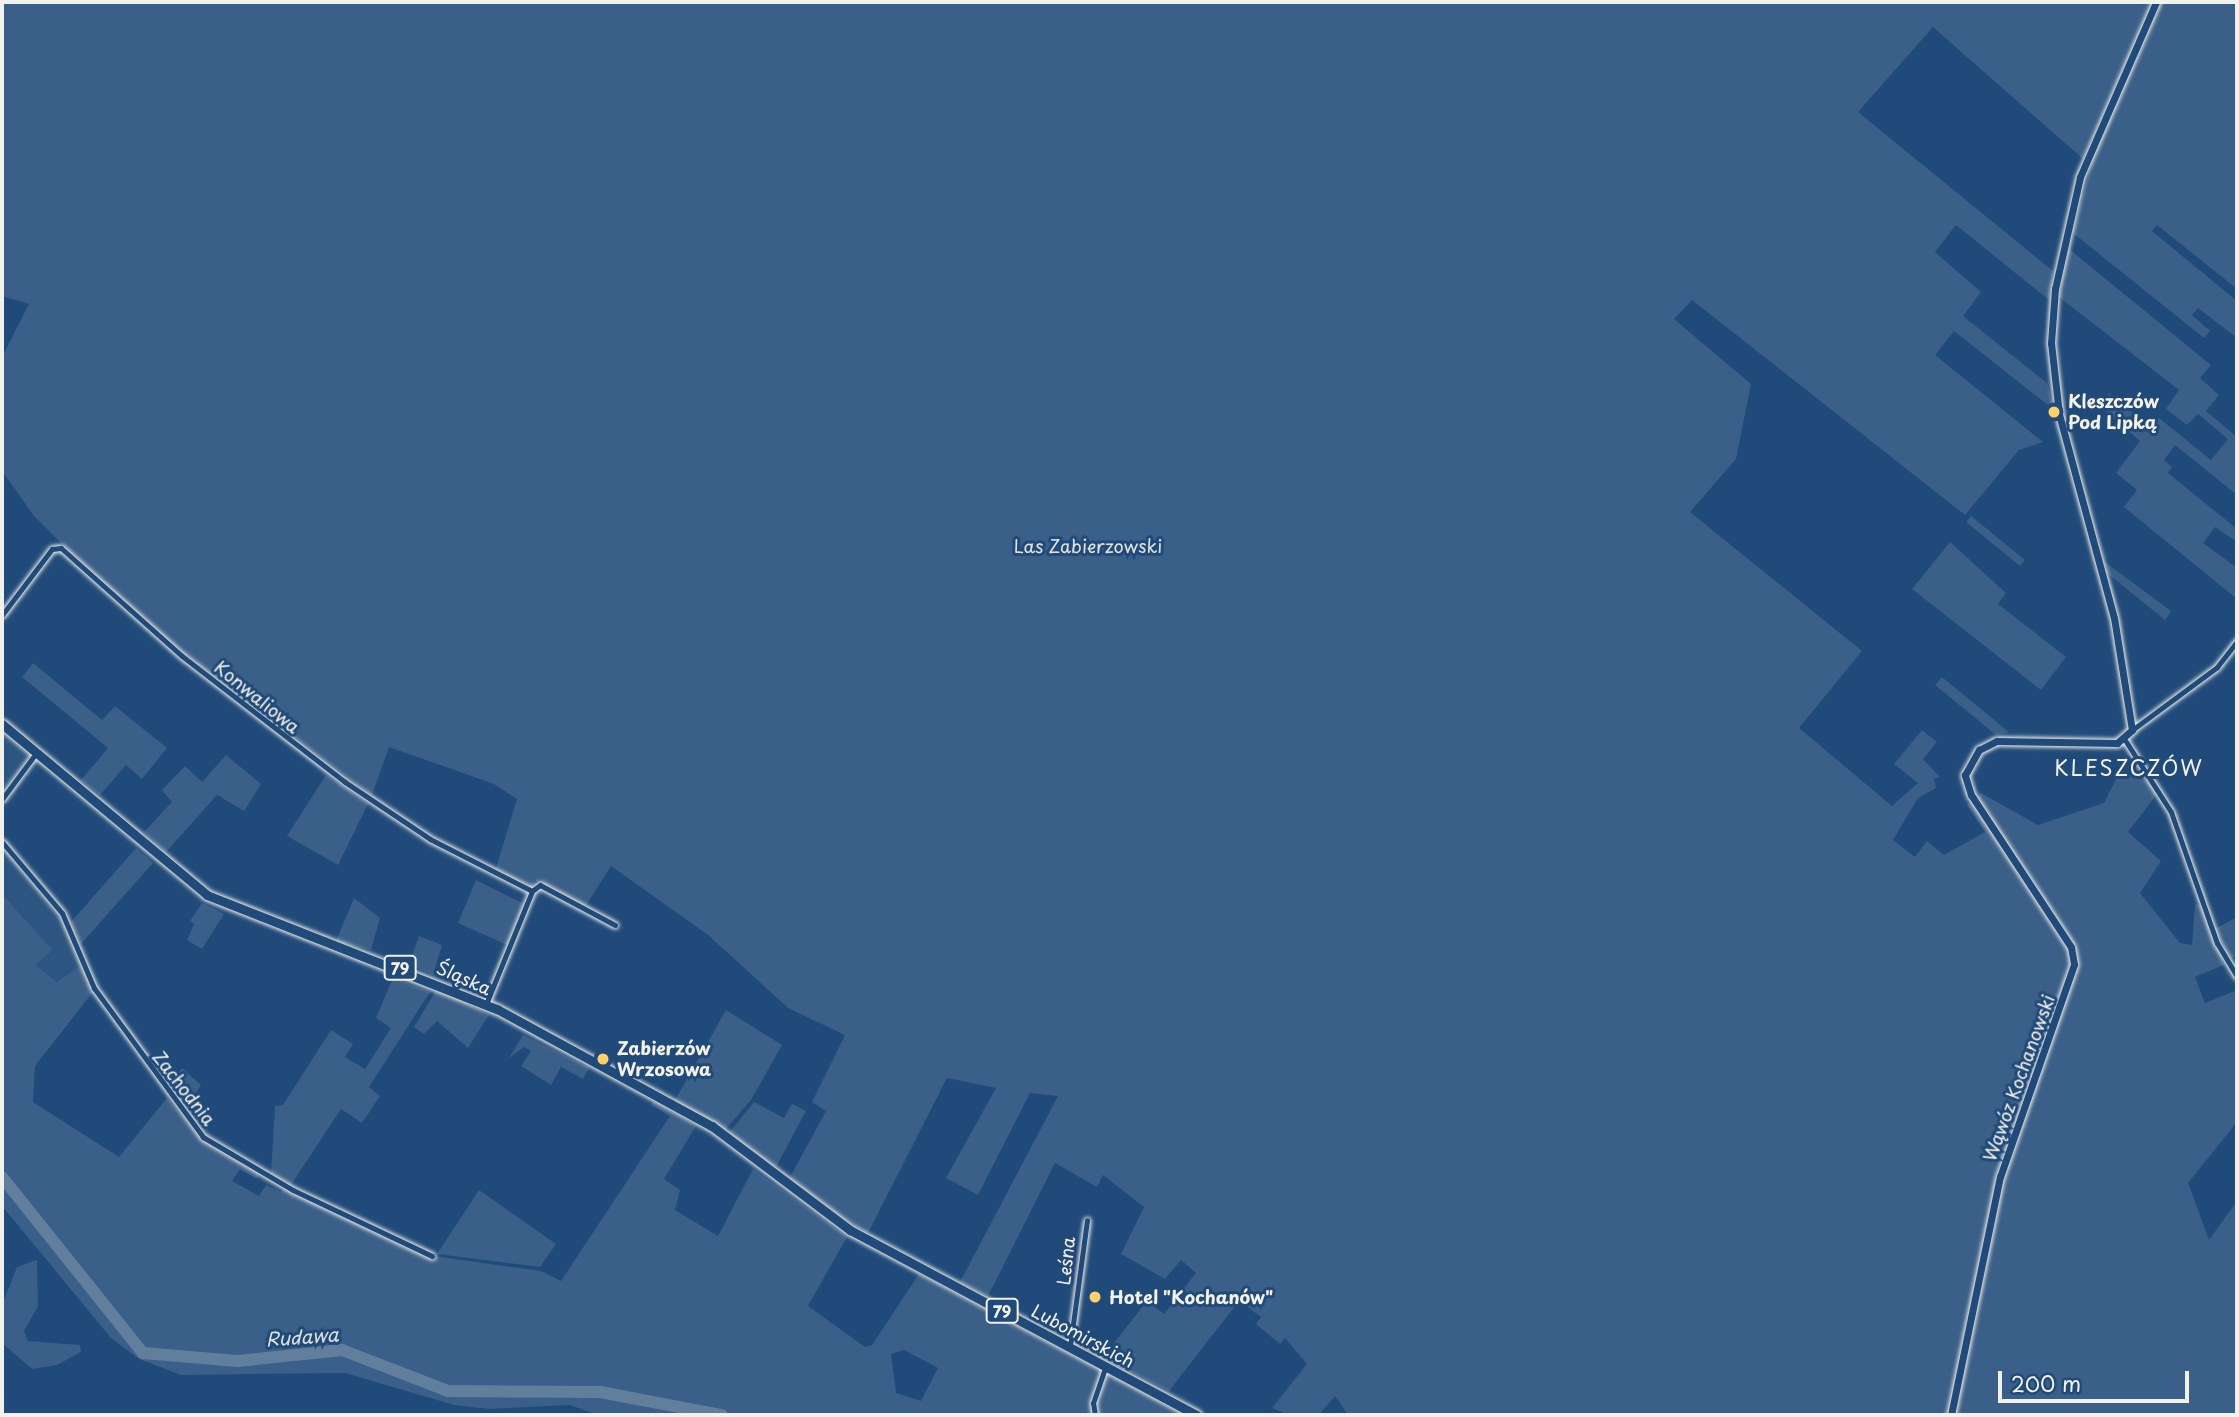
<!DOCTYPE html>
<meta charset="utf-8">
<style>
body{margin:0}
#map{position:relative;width:2239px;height:1417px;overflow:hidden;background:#1f4a7a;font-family:"Playpen Sans",sans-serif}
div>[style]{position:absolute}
.built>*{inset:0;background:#2d5581}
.green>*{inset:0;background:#3a5f88}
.stream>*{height:2px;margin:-1px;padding:0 1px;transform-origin:1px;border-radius:1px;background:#627e9d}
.river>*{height:12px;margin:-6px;padding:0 6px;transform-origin:6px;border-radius:6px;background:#627e9d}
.roads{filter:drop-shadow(0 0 2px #f4f1e8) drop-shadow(0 0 2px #f4f1e8)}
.minor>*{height:5px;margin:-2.5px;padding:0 2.5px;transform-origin:2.5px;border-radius:2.5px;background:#1f4a7a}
.tertiary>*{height:7px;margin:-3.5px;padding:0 3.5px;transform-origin:3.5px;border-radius:3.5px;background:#1f4a7a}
.primary>*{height:9px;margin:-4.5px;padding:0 4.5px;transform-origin:4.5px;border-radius:4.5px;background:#1f4a7a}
.dots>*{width:19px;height:19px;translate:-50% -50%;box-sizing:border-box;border:4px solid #1f4a7a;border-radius:50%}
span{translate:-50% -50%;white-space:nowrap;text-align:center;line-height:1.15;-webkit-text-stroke:6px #1f4a7a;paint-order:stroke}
.shield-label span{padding:2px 5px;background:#1f4a7a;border:2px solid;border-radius:5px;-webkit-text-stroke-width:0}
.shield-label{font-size:16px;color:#f4f1e8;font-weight:700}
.poi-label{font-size:18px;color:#f4f1e8;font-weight:700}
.left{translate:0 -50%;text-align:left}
.park-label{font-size:18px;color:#e1e2de}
.street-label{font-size:18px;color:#f4f1e8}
.water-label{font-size:19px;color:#dee0dd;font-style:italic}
.quarter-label{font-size:21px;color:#f4f1e8;letter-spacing:2px}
.frame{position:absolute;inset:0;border:4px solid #f4f1e8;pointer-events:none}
.scale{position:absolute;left:1998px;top:1371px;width:191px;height:32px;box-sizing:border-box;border:4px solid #f4f1e8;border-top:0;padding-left:9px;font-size:21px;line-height:24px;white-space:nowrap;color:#f4f1e8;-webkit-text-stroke:5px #1f4a7a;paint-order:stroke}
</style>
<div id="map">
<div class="built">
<i style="clip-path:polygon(2px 732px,30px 755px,2px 792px)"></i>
<i style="clip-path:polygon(2px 848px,68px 929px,81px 965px,57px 982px,36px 965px,53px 950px,2px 894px)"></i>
</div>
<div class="green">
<i style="clip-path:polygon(2px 2px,2154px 2px,2083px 159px,1933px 27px,1858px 112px,2053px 271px,2049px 300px,1956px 225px,1935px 252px,1981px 292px,1963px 316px,2047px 383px,2054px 410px,1954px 331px,1935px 355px,2043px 442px,2019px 450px,1965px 515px,1692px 300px,1674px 319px,1751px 384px,1736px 459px,1690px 512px,1862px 651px,1799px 728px,1892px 806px,1918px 783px,1894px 764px,1922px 730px,1937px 742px,1923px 759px,1940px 777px,1934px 779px,1936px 788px,1918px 798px,1893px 840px,1915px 857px,1927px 841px,1944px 855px,1985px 832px,1967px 805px,1981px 793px,2038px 825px,2104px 803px,2121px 769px,2149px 783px,2157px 794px,2128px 832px,2161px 861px,2140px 893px,2180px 943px,2192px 945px,2195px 904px,2204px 907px,2224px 965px,2195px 977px,2205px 1003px,2237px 990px,2237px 1122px,2188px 1183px,2209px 1240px,2237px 1201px,2237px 1415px,1348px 1415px,1335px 1396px,1319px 1415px,1289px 1415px,1272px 1408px,1307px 1364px,1285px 1338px,1280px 1344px,1256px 1324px,1261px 1317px,1239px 1301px,1169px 1391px,1103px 1357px,1147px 1301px,1164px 1314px,1196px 1273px,1181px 1260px,1165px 1279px,1121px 1254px,1144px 1207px,1103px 1175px,1097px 1187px,1055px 1163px,988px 1296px,960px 1282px,1058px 1096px,1030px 1093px,978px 1195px,946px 1178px,996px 1088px,947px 1078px,868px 1233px,841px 1217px,789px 1179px,826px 1111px,812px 1102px,845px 1035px,788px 1008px,708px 935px,611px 866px,585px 907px,535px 880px,530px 890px,495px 871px,517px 799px,494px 784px,389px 747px,372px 795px,129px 611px,34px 516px,2px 471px,2px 357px,29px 304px,2px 296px)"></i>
<i style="clip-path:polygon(2161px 2px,2237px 2px,2237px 289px,2157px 225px,2152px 231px,2237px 301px,2237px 338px,2198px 308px,2192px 315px,2210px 331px,2204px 338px,2073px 233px,2096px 148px)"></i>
<i style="clip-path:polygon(2069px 249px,2211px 365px,2200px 378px,2219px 395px,2206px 411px,2237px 437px,2237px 495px,2175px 445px,2164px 460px,2172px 467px,2168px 473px,2237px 529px,2237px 542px,2215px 527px,2203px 543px,2237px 568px,2237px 599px,2124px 507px,2137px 490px,2116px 473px,2140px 441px,2100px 406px,2109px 393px,2150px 427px,2159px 418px,2211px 460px,2228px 439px,2198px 414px,2187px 425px,2166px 409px,2179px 390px,2059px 297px)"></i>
<i style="clip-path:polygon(1971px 516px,2025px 560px,2020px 566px,1966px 522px)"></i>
<i style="clip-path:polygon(1950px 542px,2006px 593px,1998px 604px,2066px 657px,2041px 690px,1912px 589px)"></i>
<i style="clip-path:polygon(2105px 562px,2171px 611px,2165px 620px,2107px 573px)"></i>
<i style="clip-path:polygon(33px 663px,102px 720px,115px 706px,167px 748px,142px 779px,126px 765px,100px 795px,81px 780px,108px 748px,22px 677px)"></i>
<i style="clip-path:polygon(1942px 677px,2009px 732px,1996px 735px,1935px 685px)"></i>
<i style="clip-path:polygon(226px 755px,261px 784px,244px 811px,217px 795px,166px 852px,144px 832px,172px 802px,162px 790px,185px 766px,202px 782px)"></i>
<i style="clip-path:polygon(326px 775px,368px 804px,338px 865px,287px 836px)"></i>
<i style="clip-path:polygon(136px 848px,153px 863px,81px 944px,71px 922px)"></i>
<i style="clip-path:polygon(476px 880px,524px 904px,507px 945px,458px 923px)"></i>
<i style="clip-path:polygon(evenodd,2px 894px,53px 950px,36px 965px,57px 982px,81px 965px,93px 992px,35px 1066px,33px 1102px,119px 1157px,167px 1098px,202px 1140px,261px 1173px,257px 1179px,240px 1169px,232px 1181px,259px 1196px,266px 1185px,281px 1192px,283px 1188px,419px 1254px,541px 1271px,561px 1281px,670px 1116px,651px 1105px,654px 1101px,696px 1126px,664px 1179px,680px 1190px,675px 1210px,718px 1236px,753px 1169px,847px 1237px,808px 1306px,865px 1347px,872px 1345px,919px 1274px,1185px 1415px,643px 1415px,595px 1414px,570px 1405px,488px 1409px,454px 1405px,345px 1373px,181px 1375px,139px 1359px,111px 1338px,2px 1206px,2px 894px,904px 1350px,938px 1368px,921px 1401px,896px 1393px,891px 1354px,904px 1350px)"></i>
<i style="clip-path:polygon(354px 898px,380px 918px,371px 950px,336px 941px)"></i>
<i style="clip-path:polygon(202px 903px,224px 914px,202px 949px,187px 940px,194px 924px,190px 921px)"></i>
<i style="clip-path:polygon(2237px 917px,2237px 956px,2231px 958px,2215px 929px)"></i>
<i style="clip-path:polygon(419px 936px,442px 945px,433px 975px,409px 964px)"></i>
<i style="clip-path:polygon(393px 978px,430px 992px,369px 1087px,380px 1096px,362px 1123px,341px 1109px,291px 1185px,271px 1174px,275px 1106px,283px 1105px,331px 1030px,353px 1044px,345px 1057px,365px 1069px,391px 1028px,376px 1018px)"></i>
<i style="clip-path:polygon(437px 989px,489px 1015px,468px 1048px,437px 1021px,424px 1034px,414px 1027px)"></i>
<i style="clip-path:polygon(726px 1010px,782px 1045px,751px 1100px,724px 1131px,674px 1102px)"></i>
<i style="clip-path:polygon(523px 1035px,589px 1068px,583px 1079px,561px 1067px,551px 1085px,521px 1066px,531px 1051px,524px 1047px,509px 1058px)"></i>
<i style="clip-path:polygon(182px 1068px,201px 1085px,184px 1111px,168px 1087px)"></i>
<i style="clip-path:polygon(754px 1102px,784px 1118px,792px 1104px,806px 1111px,775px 1169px,728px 1134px)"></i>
<i style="clip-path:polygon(479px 1190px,556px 1244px,540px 1267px,437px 1254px)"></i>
<i style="clip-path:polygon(37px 1260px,38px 1306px,24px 1331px,28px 1341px,80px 1345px,81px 1352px,57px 1365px,32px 1369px,2px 1343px,2px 1305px,17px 1267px)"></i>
</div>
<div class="stream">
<i style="left:1077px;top:1343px;width:21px;rotate:28deg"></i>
<i style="left:1100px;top:1356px;width:28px;rotate:27deg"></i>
</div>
<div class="river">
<i style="left:2px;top:1177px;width:226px;rotate:51.3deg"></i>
<i style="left:143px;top:1353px;width:95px;rotate:4.8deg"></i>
<i style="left:238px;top:1361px;width:105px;rotate:-6deg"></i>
<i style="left:342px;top:1350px;width:114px;rotate:21.1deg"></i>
<i style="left:448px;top:1391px;width:152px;rotate:0.4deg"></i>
<i style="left:600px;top:1392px;width:124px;rotate:10.7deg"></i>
</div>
<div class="roads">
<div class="minor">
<i style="left:2px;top:615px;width:83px;rotate:-52.9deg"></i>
<i style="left:52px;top:549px;width:9px;rotate:-6deg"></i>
<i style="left:61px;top:548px;width:162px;rotate:41.8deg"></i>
<i style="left:182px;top:656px;width:206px;rotate:37.7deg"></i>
<i style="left:345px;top:782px;width:102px;rotate:33.8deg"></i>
<i style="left:430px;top:839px;width:114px;rotate:27deg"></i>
<i style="left:532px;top:891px;width:10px;rotate:-37deg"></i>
<i style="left:540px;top:885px;width:85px;rotate:28.1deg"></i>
<i style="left:2132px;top:730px;width:106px;rotate:-36.5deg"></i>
<i style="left:2217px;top:667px;width:33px;rotate:-52deg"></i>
<i style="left:2125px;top:740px;width:85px;rotate:57.4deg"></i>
<i style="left:2171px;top:812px;width:139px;rotate:70.7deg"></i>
<i style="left:2217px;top:943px;width:39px;rotate:59deg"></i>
<i style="left:2px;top:799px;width:57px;rotate:-53.5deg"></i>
<i style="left:2px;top:842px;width:93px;rotate:49.8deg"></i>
<i style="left:62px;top:913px;width:82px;rotate:66.9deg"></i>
<i style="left:94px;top:988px;width:185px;rotate:53.8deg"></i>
<i style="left:203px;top:1137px;width:104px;rotate:30.5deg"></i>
<i style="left:293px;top:1190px;width:154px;rotate:25.4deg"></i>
<i style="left:486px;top:1004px;width:122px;rotate:-67.8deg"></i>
<i style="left:1070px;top:1346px;width:127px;rotate:-82.3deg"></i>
<i style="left:1095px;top:1415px;width:12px;rotate:-99deg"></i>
<i style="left:1093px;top:1403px;width:39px;rotate:-71deg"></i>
</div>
<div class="tertiary">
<i style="left:1951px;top:1415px;width:243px;rotate:-78.4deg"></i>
<i style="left:2000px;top:1177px;width:225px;rotate:-70.8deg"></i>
<i style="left:2074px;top:964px;width:17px;rotate:-100deg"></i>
<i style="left:2071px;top:947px;width:182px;rotate:-123.3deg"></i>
<i style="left:1971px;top:795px;width:21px;rotate:-107deg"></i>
<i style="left:1965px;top:775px;width:29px;rotate:-61deg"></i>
<i style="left:1979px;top:750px;width:20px;rotate:-27deg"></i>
<i style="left:1997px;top:741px;width:120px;rotate:1deg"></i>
<i style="left:2117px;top:743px;width:20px;rotate:-41deg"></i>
<i style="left:2132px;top:730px;width:113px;rotate:-99.1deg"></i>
<i style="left:2114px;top:618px;width:211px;rotate:-105.1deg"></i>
<i style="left:2059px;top:414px;width:71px;rotate:-96.4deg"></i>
<i style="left:2051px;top:343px;width:54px;rotate:-85.8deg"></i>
<i style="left:2055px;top:289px;width:115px;rotate:-77.4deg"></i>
<i style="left:2080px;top:177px;width:191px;rotate:-66.5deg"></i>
</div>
<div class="primary">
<i style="left:2px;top:724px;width:267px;rotate:39.8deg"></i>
<i style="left:207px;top:895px;width:312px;rotate:21.5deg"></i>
<i style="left:497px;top:1009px;width:245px;rotate:28.6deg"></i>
<i style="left:712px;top:1126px;width:173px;rotate:37deg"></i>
<i style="left:850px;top:1230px;width:393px;rotate:28.1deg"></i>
</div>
</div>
<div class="dots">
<i style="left:2054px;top:412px;background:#ffd166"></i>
<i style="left:603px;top:1059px;background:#ffd166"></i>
<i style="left:1095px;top:1297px;background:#ffd166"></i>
</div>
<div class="shield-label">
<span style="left:400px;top:968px">79</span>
<span style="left:1002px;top:1311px">79</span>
</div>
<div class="poi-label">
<span class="left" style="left:2068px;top:412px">Kleszczów<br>Pod Lipką</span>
<span class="left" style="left:617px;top:1059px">Zabierzów<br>Wrzosowa</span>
<span class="left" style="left:1109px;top:1297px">Hotel "Kochanów"</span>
</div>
<div class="park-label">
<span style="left:1088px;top:546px">Las Zabierzowski</span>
</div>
<div class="street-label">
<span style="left:257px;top:697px;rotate:39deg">Konwaliowa</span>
<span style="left:464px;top:978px;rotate:24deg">Śląska</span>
<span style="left:2019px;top:1078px;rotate:-70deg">Wąwóz Kochanowski</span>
<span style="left:184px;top:1088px;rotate:52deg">Zachodnia</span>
<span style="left:1066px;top:1261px;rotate:-84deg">Leśna</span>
<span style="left:1083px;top:1336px;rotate:28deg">Lubomirskich</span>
</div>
<div class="water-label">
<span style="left:302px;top:1337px;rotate:-4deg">Rudawa</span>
</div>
<div class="quarter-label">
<span style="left:2129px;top:767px">KLESZCZÓW</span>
</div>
<div class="frame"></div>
<div class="scale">200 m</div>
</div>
